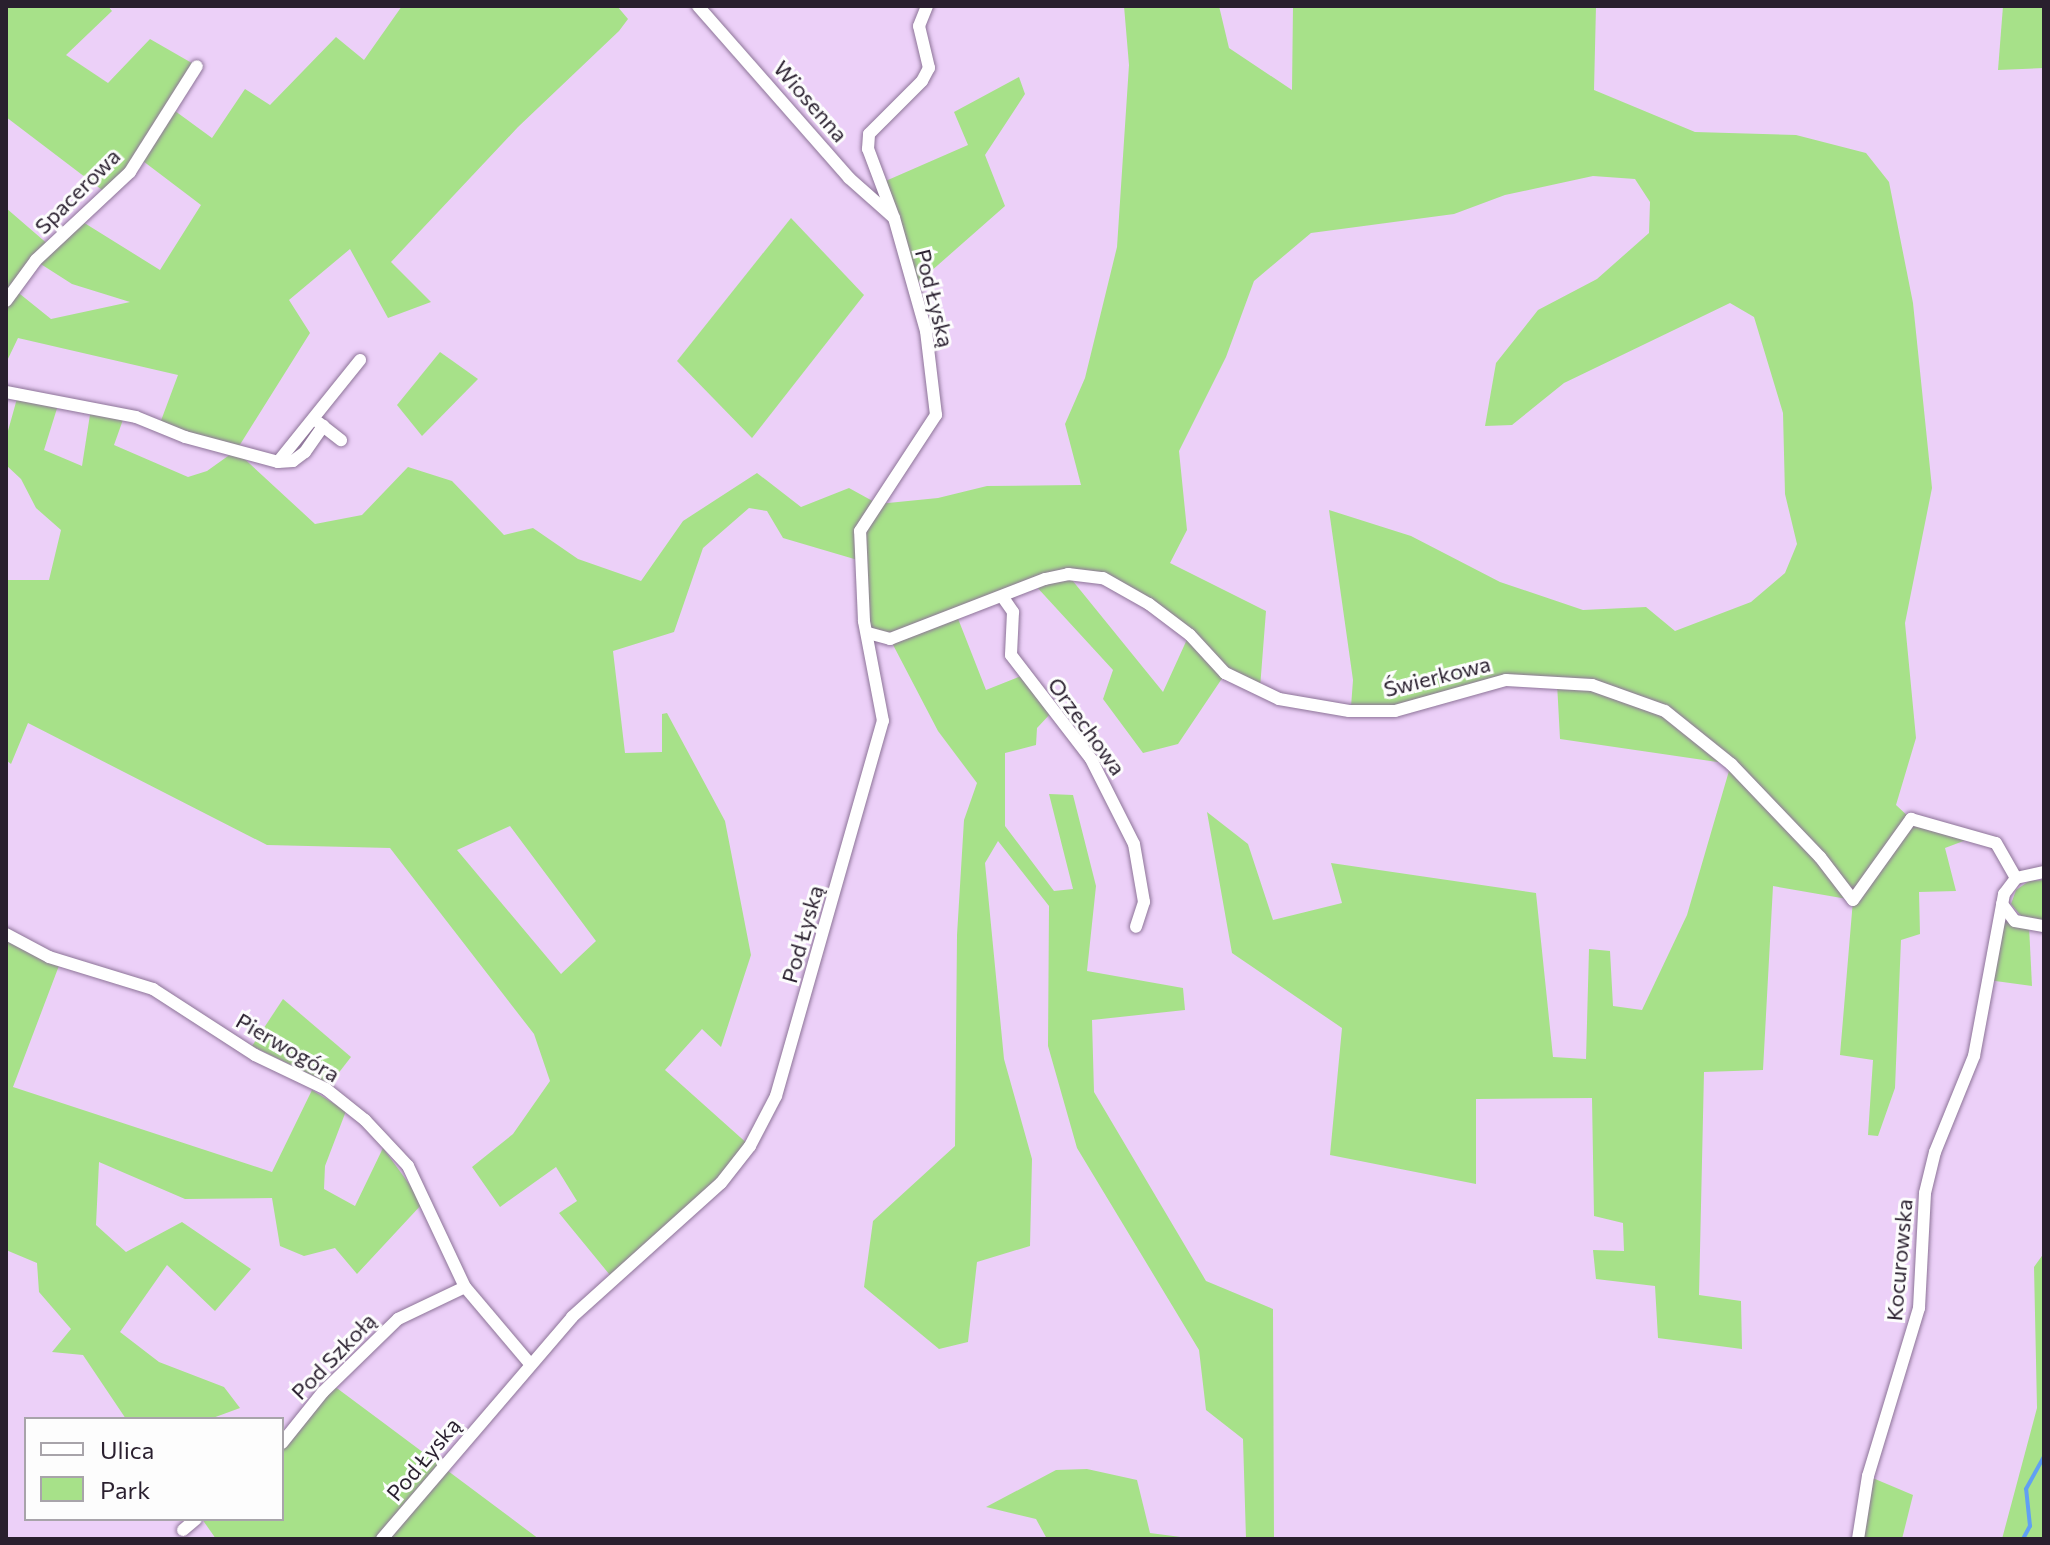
<!DOCTYPE html>
<meta charset="utf-8">
<style>
body{margin:0}
#map{position:relative;width:2050px;height:1545px;overflow:hidden;background:#ecd0f8;font-family:Commissioner,sans-serif}
div>[style]{position:absolute}
.green>*{inset:0;background:#a7e189}
.stream>*{height:4px;margin:-2px;padding:0 2px;transform-origin:2px;border-radius:2px;background:#61a0f3}
.roads{filter:drop-shadow(0 0 2px #8d7498) drop-shadow(0 0 2px #8d7498)}
.minor>*{height:12px;margin:-6px;padding:0 6px;transform-origin:6px;border-radius:6px;background:#fff}
span{translate:-50% -50%;white-space:nowrap;text-align:center;line-height:1.15;-webkit-text-stroke:6px #fdfdfd;paint-order:stroke}
.street-label{font-size:22px;color:#291f2e}
.frame{position:absolute;inset:0;border:8px solid #291f2e;pointer-events:none}
.legend{position:absolute;left:24px;top:1417px;width:260px;height:104px;box-sizing:border-box;background:#fdfdfd;border:2px solid #a8a4aa;margin:0;padding:10px 14px;list-style:none;font-size:24px;color:#291f2e}
.legend li{display:flex;align-items:center;gap:16px;height:40px}
.legend b{width:40px;border:2px solid #a8a4aa}
</style>
<div id="map">
<div class="green">
<i style="clip-path:polygon(evenodd,6px 6px,108px 6px,112px 11px,66px 55px,108px 83px,150px 39px,197px 66px,171px 108px,212px 138px,245px 89px,270px 105px,336px 37px,364px 60px,402px 6px,617px 6px,628px 19px,619px 31px,518px 127px,391px 262px,431px 302px,388px 318px,350px 249px,289px 300px,310px 333px,236px 451px,315px 524px,362px 515px,408px 467px,452px 481px,504px 535px,533px 528px,578px 559px,641px 581px,683px 521px,757px 473px,801px 507px,849px 488px,878px 504px,938px 498px,987px 486px,1081px 485px,1065px 424px,1085px 378px,1117px 247px,1129px 65px,1124px 6px,1219px 6px,1229px 48px,1292px 90px,1293px 6px,1596px 6px,1594px 90px,1695px 132px,1796px 135px,1866px 153px,1889px 182px,1913px 303px,1932px 488px,1905px 623px,1916px 738px,1896px 805px,1911px 819px,1974px 837px,1945px 848px,1956px 891px,1919px 892px,1920px 934px,1901px 940px,1895px 1088px,1878px 1136px,1868px 1135px,1873px 1060px,1840px 1055px,1853px 900px,1773px 886px,1763px 1070px,1704px 1072px,1699px 1295px,1741px 1301px,1742px 1349px,1658px 1338px,1655px 1286px,1596px 1279px,1593px 1250px,1624px 1251px,1623px 1223px,1594px 1216px,1592px 1098px,1476px 1099px,1476px 1184px,1330px 1155px,1342px 1028px,1232px 953px,1207px 812px,1248px 844px,1273px 920px,1342px 903px,1331px 863px,1536px 893px,1553px 1057px,1586px 1059px,1589px 949px,1610px 951px,1613px 1006px,1642px 1010px,1687px 915px,1731px 764px,1560px 739px,1557px 683px,1506px 680px,1394px 712px,1351px 707px,1353px 680px,1329px 510px,1411px 536px,1500px 582px,1583px 610px,1646px 607px,1675px 631px,1751px 602px,1785px 573px,1797px 544px,1785px 494px,1783px 413px,1754px 317px,1730px 303px,1564px 383px,1512px 425px,1485px 426px,1496px 363px,1538px 310px,1597px 279px,1649px 233px,1650px 202px,1635px 179px,1593px 176px,1505px 195px,1454px 214px,1311px 233px,1254px 281px,1226px 357px,1179px 451px,1187px 530px,1170px 563px,1266px 611px,1260px 688px,1225px 674px,1178px 744px,1143px 753px,1103px 699px,1113px 670px,1034px 584px,957px 616px,986px 690px,1021px 676px,1052px 712px,1037px 728px,1036px 745px,1005px 753px,1005px 826px,1054px 891px,1073px 889px,1049px 794px,1073px 795px,1096px 886px,1087px 971px,1183px 988px,1185px 1010px,1092px 1020px,1094px 1092px,1206px 1281px,1273px 1309px,1274px 1539px,1246px 1539px,1243px 1439px,1206px 1410px,1199px 1350px,1077px 1148px,1048px 1046px,1049px 906px,998px 841px,985px 863px,1004px 1059px,1032px 1159px,1030px 1246px,977px 1262px,968px 1342px,939px 1349px,864px 1287px,873px 1221px,955px 1146px,957px 935px,964px 820px,977px 783px,938px 731px,890px 639px,868px 633px,861px 561px,783px 538px,767px 511px,749px 508px,703px 548px,674px 632px,613px 651px,625px 753px,662px 752px,662px 714px,667px 713px,725px 821px,751px 955px,721px 1047px,702px 1029px,665px 1070px,750px 1146px,614px 1280px,559px 1213px,577px 1201px,556px 1167px,500px 1207px,472px 1167px,513px 1134px,550px 1081px,534px 1034px,390px 848px,267px 845px,28px 723px,11px 764px,6px 760px,6px 580px,49px 580px,61px 530px,36px 508px,21px 479px,6px 465px,6px 438px,18px 395px,59px 402px,44px 450px,82px 466px,91px 408px,125px 414px,114px 445px,188px 477px,207px 471px,235px 451px,159px 426px,178px 375px,18px 338px,6px 363px,6px 208px,50px 246px,78px 219px,160px 270px,201px 205px,139px 158px,106px 193px,6px 117px,6px 6px,36px 261px,72px 284px,130px 302px,51px 319px,15px 290px,36px 261px,6px 6px,1068px 575px,1103px 578px,1189px 635px,1163px 692px,1068px 575px,6px 6px,510px 826px,596px 941px,561px 974px,457px 850px,510px 826px)"></i>
<i style="clip-path:polygon(2003px 6px,2044px 6px,2044px 68px,1998px 70px)"></i>
<i style="clip-path:polygon(1019px 77px,1025px 94px,985px 155px,1005px 206px,913px 287px,881px 183px,968px 145px,954px 112px)"></i>
<i style="clip-path:polygon(791px 218px,864px 295px,752px 438px,677px 361px)"></i>
<i style="clip-path:polygon(440px 352px,478px 379px,422px 436px,397px 405px)"></i>
<i style="clip-path:polygon(2044px 880px,2044px 920px,2021px 916px,2011px 904px,2016px 890px,2029px 881px)"></i>
<i style="clip-path:polygon(2002px 904px,2029px 926px,2032px 986px,1988px 980px)"></i>
<i style="clip-path:polygon(6px 938px,60px 963px,13px 1087px,272px 1172px,312px 1090px,346px 1111px,325px 1166px,324px 1189px,355px 1206px,383px 1148px,423px 1203px,357px 1274px,335px 1248px,304px 1256px,280px 1246px,272px 1198px,185px 1199px,99px 1162px,96px 1225px,126px 1252px,182px 1222px,251px 1269px,215px 1311px,167px 1265px,120px 1332px,159px 1362px,224px 1387px,240px 1408px,210px 1419px,126px 1419px,83px 1355px,52px 1352px,71px 1329px,39px 1292px,37px 1263px,6px 1250px)"></i>
<i style="clip-path:polygon(283px 999px,351px 1057px,330px 1084px,252px 1046px)"></i>
<i style="clip-path:polygon(2044px 1253px,2044px 1539px,2002px 1539px,2037px 1408px,2034px 1267px)"></i>
<i style="clip-path:polygon(334px 1386px,373px 1415px,539px 1539px,216px 1539px,202px 1519px,282px 1519px,282px 1443px)"></i>
<i style="clip-path:polygon(1087px 1469px,1137px 1480px,1150px 1533px,1196px 1539px,1047px 1539px,1036px 1519px,986px 1507px,1056px 1470px)"></i>
<i style="clip-path:polygon(1868px 1476px,1913px 1495px,1902px 1539px,1858px 1539px)"></i>
</div>
<div class="stream">
<i style="left:2023px;top:1539px;width:15px;rotate:-62deg"></i>
<i style="left:2030px;top:1526px;width:37px;rotate:-96deg"></i>
<i style="left:2026px;top:1489px;width:37px;rotate:-61deg"></i>
</div>
<div class="roads">
<div class="minor">
<i style="left:698px;top:6px;width:229px;rotate:48.7deg"></i>
<i style="left:849px;top:178px;width:60px;rotate:41.6deg"></i>
<i style="left:6px;top:301px;width:51px;rotate:-53.8deg"></i>
<i style="left:36px;top:260px;width:129px;rotate:-43.1deg"></i>
<i style="left:130px;top:172px;width:125px;rotate:-57.7deg"></i>
<i style="left:6px;top:392px;width:132px;rotate:10.9deg"></i>
<i style="left:136px;top:417px;width:53px;rotate:22.2deg"></i>
<i style="left:185px;top:437px;width:96px;rotate:15deg"></i>
<i style="left:278px;top:462px;width:131px;rotate:-51.2deg"></i>
<i style="left:319px;top:423px;width:28px;rotate:38deg"></i>
<i style="left:278px;top:462px;width:15px;rotate:-4deg"></i>
<i style="left:293px;top:461px;width:15px;rotate:-37deg"></i>
<i style="left:305px;top:452px;width:32px;rotate:-55deg"></i>
<i style="left:1004px;top:599px;width:16px;rotate:55deg"></i>
<i style="left:1013px;top:612px;width:43px;rotate:92.7deg"></i>
<i style="left:1011px;top:655px;width:131px;rotate:52.4deg"></i>
<i style="left:1091px;top:759px;width:95px;rotate:63.2deg"></i>
<i style="left:1134px;top:844px;width:59px;rotate:80.2deg"></i>
<i style="left:1144px;top:902px;width:26px;rotate:108deg"></i>
<i style="left:868px;top:633px;width:23px;rotate:15deg"></i>
<i style="left:890px;top:639px;width:166px;rotate:-21.2deg"></i>
<i style="left:1045px;top:579px;width:24px;rotate:-12deg"></i>
<i style="left:1068px;top:574px;width:35px;rotate:7deg"></i>
<i style="left:1103px;top:578px;width:53px;rotate:29.5deg"></i>
<i style="left:1149px;top:604px;width:51px;rotate:37.1deg"></i>
<i style="left:1190px;top:635px;width:52px;rotate:47.4deg"></i>
<i style="left:1225px;top:673px;width:60px;rotate:25.7deg"></i>
<i style="left:1279px;top:699px;width:71px;rotate:9.7deg"></i>
<i style="left:1349px;top:711px;width:46px"></i>
<i style="left:1395px;top:711px;width:115px;rotate:-15.6deg"></i>
<i style="left:1506px;top:680px;width:86px;rotate:3.3deg"></i>
<i style="left:1592px;top:685px;width:77px;rotate:19.6deg"></i>
<i style="left:1665px;top:711px;width:85px;rotate:38.8deg"></i>
<i style="left:1731px;top:764px;width:129px;rotate:46.3deg"></i>
<i style="left:1820px;top:857px;width:54px;rotate:52.5deg"></i>
<i style="left:1853px;top:900px;width:100px;rotate:-54.4deg"></i>
<i style="left:1911px;top:819px;width:88px;rotate:15.8deg"></i>
<i style="left:1996px;top:843px;width:40px;rotate:60.3deg"></i>
<i style="left:2002px;top:904px;width:21px;rotate:53deg"></i>
<i style="left:2015px;top:921px;width:29px;rotate:10deg"></i>
<i style="left:6px;top:934px;width:49px;rotate:28.1deg"></i>
<i style="left:49px;top:957px;width:109px;rotate:17.1deg"></i>
<i style="left:153px;top:989px;width:121px;rotate:32.9deg"></i>
<i style="left:255px;top:1055px;width:79px;rotate:25.6deg"></i>
<i style="left:326px;top:1089px;width:50px;rotate:38.5deg"></i>
<i style="left:365px;top:1120px;width:63px;rotate:46.9deg"></i>
<i style="left:408px;top:1166px;width:134px;rotate:64.8deg"></i>
<i style="left:465px;top:1287px;width:101px;rotate:49.8deg"></i>
<i style="left:282px;top:1443px;width:65px;rotate:-51.2deg"></i>
<i style="left:323px;top:1392px;width:105px;rotate:-44.2deg"></i>
<i style="left:398px;top:1319px;width:74px;rotate:-25.5deg"></i>
<i style="left:183px;top:1530px;width:17px;rotate:-40deg"></i>
<i style="left:382px;top:1539px;width:292px;rotate:-49.4deg"></i>
<i style="left:572px;top:1317px;width:200px;rotate:-42deg"></i>
<i style="left:721px;top:1183px;width:47px;rotate:-51.9deg"></i>
<i style="left:750px;top:1146px;width:56px;rotate:-62.5deg"></i>
<i style="left:776px;top:1096px;width:390px;rotate:-74.1deg"></i>
<i style="left:883px;top:721px;width:102px;rotate:-100.8deg"></i>
<i style="left:864px;top:621px;width:90px;rotate:-92.5deg"></i>
<i style="left:860px;top:531px;width:139px;rotate:-56.8deg"></i>
<i style="left:936px;top:415px;width:85px;rotate:-96.8deg"></i>
<i style="left:926px;top:331px;width:117px;rotate:-105.8deg"></i>
<i style="left:894px;top:218px;width:74px;rotate:-110.6deg"></i>
<i style="left:868px;top:149px;width:15px;rotate:-86deg"></i>
<i style="left:869px;top:134px;width:75px;rotate:-45deg"></i>
<i style="left:922px;top:81px;width:15px;rotate:-62deg"></i>
<i style="left:929px;top:68px;width:43px;rotate:-103.4deg"></i>
<i style="left:919px;top:26px;width:22px;rotate:-68deg"></i>
<i style="left:1858px;top:1539px;width:64px;rotate:-81deg"></i>
<i style="left:1868px;top:1476px;width:176px;rotate:-73.1deg"></i>
<i style="left:1919px;top:1308px;width:115px;rotate:-87deg"></i>
<i style="left:1925px;top:1193px;width:42px;rotate:-76.3deg"></i>
<i style="left:1935px;top:1152px;width:104px;rotate:-67.9deg"></i>
<i style="left:1974px;top:1056px;width:165px;rotate:-79.5deg"></i>
<i style="left:2004px;top:894px;width:20px;rotate:-53deg"></i>
<i style="left:2016px;top:878px;width:29px;rotate:-12deg"></i>
</div>
</div>
<div class="street-label">
<span style="left:811px;top:101px;rotate:49deg">Wiosenna</span>
<span style="left:77px;top:191px;rotate:-45deg">Spacerowa</span>
<span style="left:935px;top:298px;rotate:76deg">Pod Łyską</span>
<span style="left:1437px;top:676px;rotate:-14deg">Świerkowa</span>
<span style="left:1087px;top:726px;rotate:54deg">Orzechowa</span>
<span style="left:802px;top:934px;rotate:-74deg">Pod Łyską</span>
<span style="left:288px;top:1047px;rotate:30deg">Pierwogóra</span>
<span style="left:1899px;top:1260px;rotate:-85deg">Kocurowska</span>
<span style="left:333px;top:1356px;rotate:-46deg">Pod Szkołą</span>
<span style="left:423px;top:1459px;rotate:-50deg">Pod Łyską</span>
</div>
<div class="frame"></div>
<ul class="legend">
<li><b style="height:10px;background:#fff"></b>Ulica</li>
<li><b style="height:22px;background:#a7e189"></b>Park</li>
</ul>
</div>
